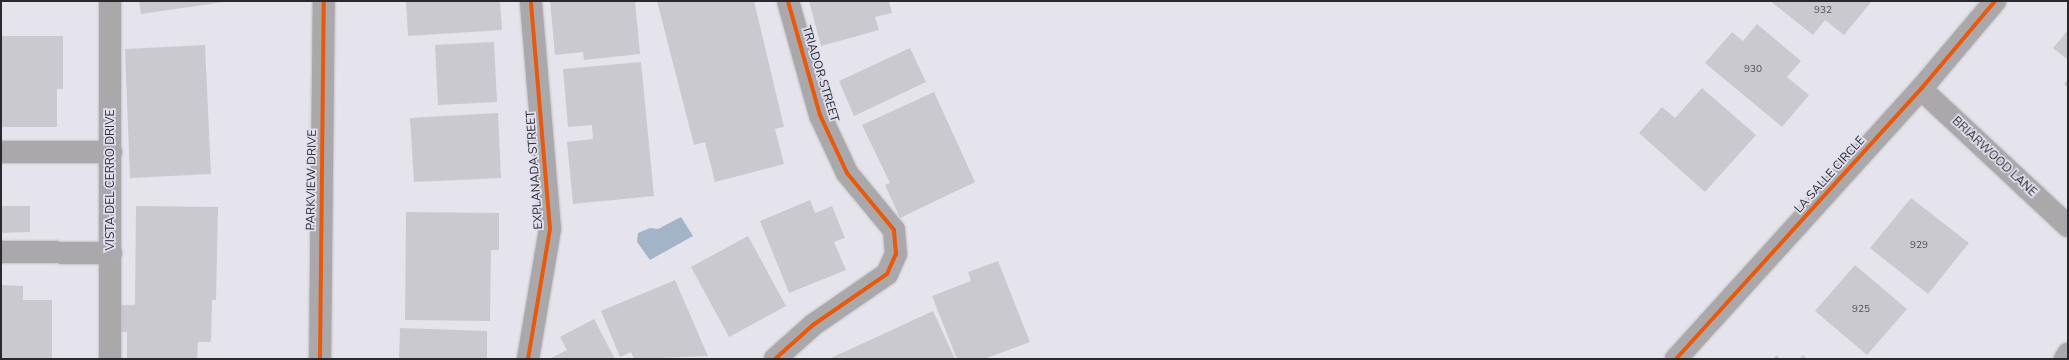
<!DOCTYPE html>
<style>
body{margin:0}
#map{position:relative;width:2069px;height:360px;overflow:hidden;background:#e5e4ec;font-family:"Nunito Sans",sans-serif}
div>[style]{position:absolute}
.water>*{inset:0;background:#a4b4c8}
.building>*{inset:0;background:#cac9cf}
.roads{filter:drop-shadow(0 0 1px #c0bfc5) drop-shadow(0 0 1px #c0bfc5)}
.minor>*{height:22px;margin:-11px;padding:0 11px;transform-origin:11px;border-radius:11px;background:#aba8ab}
.cycleway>*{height:4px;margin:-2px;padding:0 2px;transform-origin:2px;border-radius:2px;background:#e8590c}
span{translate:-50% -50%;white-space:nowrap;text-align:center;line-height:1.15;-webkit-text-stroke:3.5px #e2e0ef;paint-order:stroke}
.number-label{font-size:10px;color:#505056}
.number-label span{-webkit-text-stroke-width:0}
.street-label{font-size:12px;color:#28282d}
.frame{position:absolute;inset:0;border:2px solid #28282d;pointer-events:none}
</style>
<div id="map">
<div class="water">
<i style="clip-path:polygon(681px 217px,693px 236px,650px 260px,637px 242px,638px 233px,650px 228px,658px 229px)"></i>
</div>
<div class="building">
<i style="clip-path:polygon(139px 1px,223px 1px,224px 2px,141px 14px)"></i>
<i style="clip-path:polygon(406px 1px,500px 1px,502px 30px,408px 36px)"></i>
<i style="clip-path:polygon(550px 1px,635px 1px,640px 54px,584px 60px,583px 52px,555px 55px)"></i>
<i style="clip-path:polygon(657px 1px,754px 1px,784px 127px,775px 129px,784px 164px,715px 182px,705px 142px,694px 145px)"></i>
<i style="clip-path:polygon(809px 1px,889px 1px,892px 13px,875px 17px,879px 30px,821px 46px)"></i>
<i style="clip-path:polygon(1770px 1px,1872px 1px,1844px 35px,1825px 20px,1813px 35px)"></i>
<i style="clip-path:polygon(1757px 24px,1801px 61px,1787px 77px,1809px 95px,1782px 127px,1705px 63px,1732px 32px,1743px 41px)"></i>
<i style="clip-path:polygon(2068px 30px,2068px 60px,2053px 48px)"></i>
<i style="clip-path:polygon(1px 36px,63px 36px,63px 89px,57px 89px,57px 127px,1px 127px)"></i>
<i style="clip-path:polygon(494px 42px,497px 102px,438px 105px,435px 45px)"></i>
<i style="clip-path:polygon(205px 45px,211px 174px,130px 178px,125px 49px)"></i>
<i style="clip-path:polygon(910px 48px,926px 82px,854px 116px,839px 81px)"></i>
<i style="clip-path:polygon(641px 62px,654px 196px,573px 204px,567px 142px,593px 139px,592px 125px,568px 127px,563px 69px)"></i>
<i style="clip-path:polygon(2068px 79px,2068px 88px,2064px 84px)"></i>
<i style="clip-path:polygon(1702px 88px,1756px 135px,1705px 192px,1639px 133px,1662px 107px,1675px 118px)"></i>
<i style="clip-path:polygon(934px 92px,975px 182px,900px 218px,885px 185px,890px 183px,862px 125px)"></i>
<i style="clip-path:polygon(498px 113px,501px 178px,414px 182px,410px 118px)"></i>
<i style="clip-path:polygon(1911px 198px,1969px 243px,1928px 294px,1870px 248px)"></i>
<i style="clip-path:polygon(810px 200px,815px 213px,832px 206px,845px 238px,834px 242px,846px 270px,789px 293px,760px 221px)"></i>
<i style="clip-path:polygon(1px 206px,30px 206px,30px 232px,1px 233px)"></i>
<i style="clip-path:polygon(136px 206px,218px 207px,216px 300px,212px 300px,211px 342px,198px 342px,197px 359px,127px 359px,127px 332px,120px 332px,121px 305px,135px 305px)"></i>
<i style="clip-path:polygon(406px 212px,499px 213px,499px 250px,491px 250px,490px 321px,405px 320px)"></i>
<i style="clip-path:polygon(748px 236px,786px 306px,729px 337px,691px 267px)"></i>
<i style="clip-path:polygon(998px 261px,1030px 342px,984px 359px,957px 359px,932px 296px,971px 281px,968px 272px)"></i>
<i style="clip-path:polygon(1855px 265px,1907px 309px,1867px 355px,1815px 311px)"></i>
<i style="clip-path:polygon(675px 280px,708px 356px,634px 359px,631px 352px,620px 357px,601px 311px)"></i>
<i style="clip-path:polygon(1px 285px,23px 286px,23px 300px,52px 300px,52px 359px,1px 359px)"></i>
<i style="clip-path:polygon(933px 311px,955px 359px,829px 359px)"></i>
<i style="clip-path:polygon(594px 319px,615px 359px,549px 359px,567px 350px,560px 337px)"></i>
<i style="clip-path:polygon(400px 328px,487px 331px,487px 359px,399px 359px)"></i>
<i style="clip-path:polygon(1777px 355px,1780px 359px,1772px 359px)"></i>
<i style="clip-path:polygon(1803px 355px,1807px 359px,1799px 359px)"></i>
</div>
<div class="roads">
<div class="minor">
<i style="left:110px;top:1px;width:358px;rotate:90deg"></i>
<i style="left:1921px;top:89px;width:201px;rotate:43deg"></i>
<i style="left:1px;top:152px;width:110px"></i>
<i style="left:1px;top:252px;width:110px;rotate:0.5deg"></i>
<i style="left:320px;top:359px;width:358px;rotate:-89.4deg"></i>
<i style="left:528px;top:359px;width:132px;rotate:-80.4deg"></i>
<i style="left:550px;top:229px;width:229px;rotate:-94.8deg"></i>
<i style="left:775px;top:359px;width:51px;rotate:-41.8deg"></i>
<i style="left:813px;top:325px;width:90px;rotate:-34.6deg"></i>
<i style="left:887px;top:274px;width:22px;rotate:-66deg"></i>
<i style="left:896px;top:254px;width:24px;rotate:-95deg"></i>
<i style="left:894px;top:230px;width:74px;rotate:-129.5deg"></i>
<i style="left:847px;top:173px;width:64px;rotate:-115deg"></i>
<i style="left:820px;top:115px;width:118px;rotate:-105.7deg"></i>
<i style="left:1676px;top:359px;width:365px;rotate:-47.8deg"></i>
<i style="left:1921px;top:89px;width:115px;rotate:-49.9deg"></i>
<i style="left:2065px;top:359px;width:6px;rotate:-59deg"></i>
</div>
</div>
<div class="cycleway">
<i style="left:320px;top:359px;width:358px;rotate:-89.4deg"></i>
<i style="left:528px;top:359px;width:132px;rotate:-80.4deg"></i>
<i style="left:550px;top:229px;width:229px;rotate:-94.8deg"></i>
<i style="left:775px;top:359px;width:51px;rotate:-41.8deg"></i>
<i style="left:813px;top:325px;width:90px;rotate:-34.6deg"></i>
<i style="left:887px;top:274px;width:22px;rotate:-66deg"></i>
<i style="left:896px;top:254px;width:24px;rotate:-95deg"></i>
<i style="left:894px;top:230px;width:74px;rotate:-129.5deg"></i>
<i style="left:847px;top:173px;width:64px;rotate:-115deg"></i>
<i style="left:820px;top:115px;width:118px;rotate:-105.7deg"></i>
<i style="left:1676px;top:359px;width:365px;rotate:-47.8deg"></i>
<i style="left:1921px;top:89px;width:115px;rotate:-49.9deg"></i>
</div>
<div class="number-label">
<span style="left:1823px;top:11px">932</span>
<span style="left:1753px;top:70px">930</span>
<span style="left:1919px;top:246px">929</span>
<span style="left:1861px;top:310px">925</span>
</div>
<div class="street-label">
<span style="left:820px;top:74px;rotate:73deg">TRIADOR STREET</span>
<span style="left:1994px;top:157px;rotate:43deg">BRIARWOOD LANE</span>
<span style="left:535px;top:170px;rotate:-94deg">EXPLANADA STREET</span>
<span style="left:1830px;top:175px;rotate:-48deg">LA SALLE CIRCLE</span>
<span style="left:111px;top:180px;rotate:-90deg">VISTA DEL CERRO DRIVE</span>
<span style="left:312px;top:180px;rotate:-89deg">PARKVIEW DRIVE</span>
</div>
<div class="frame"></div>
</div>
